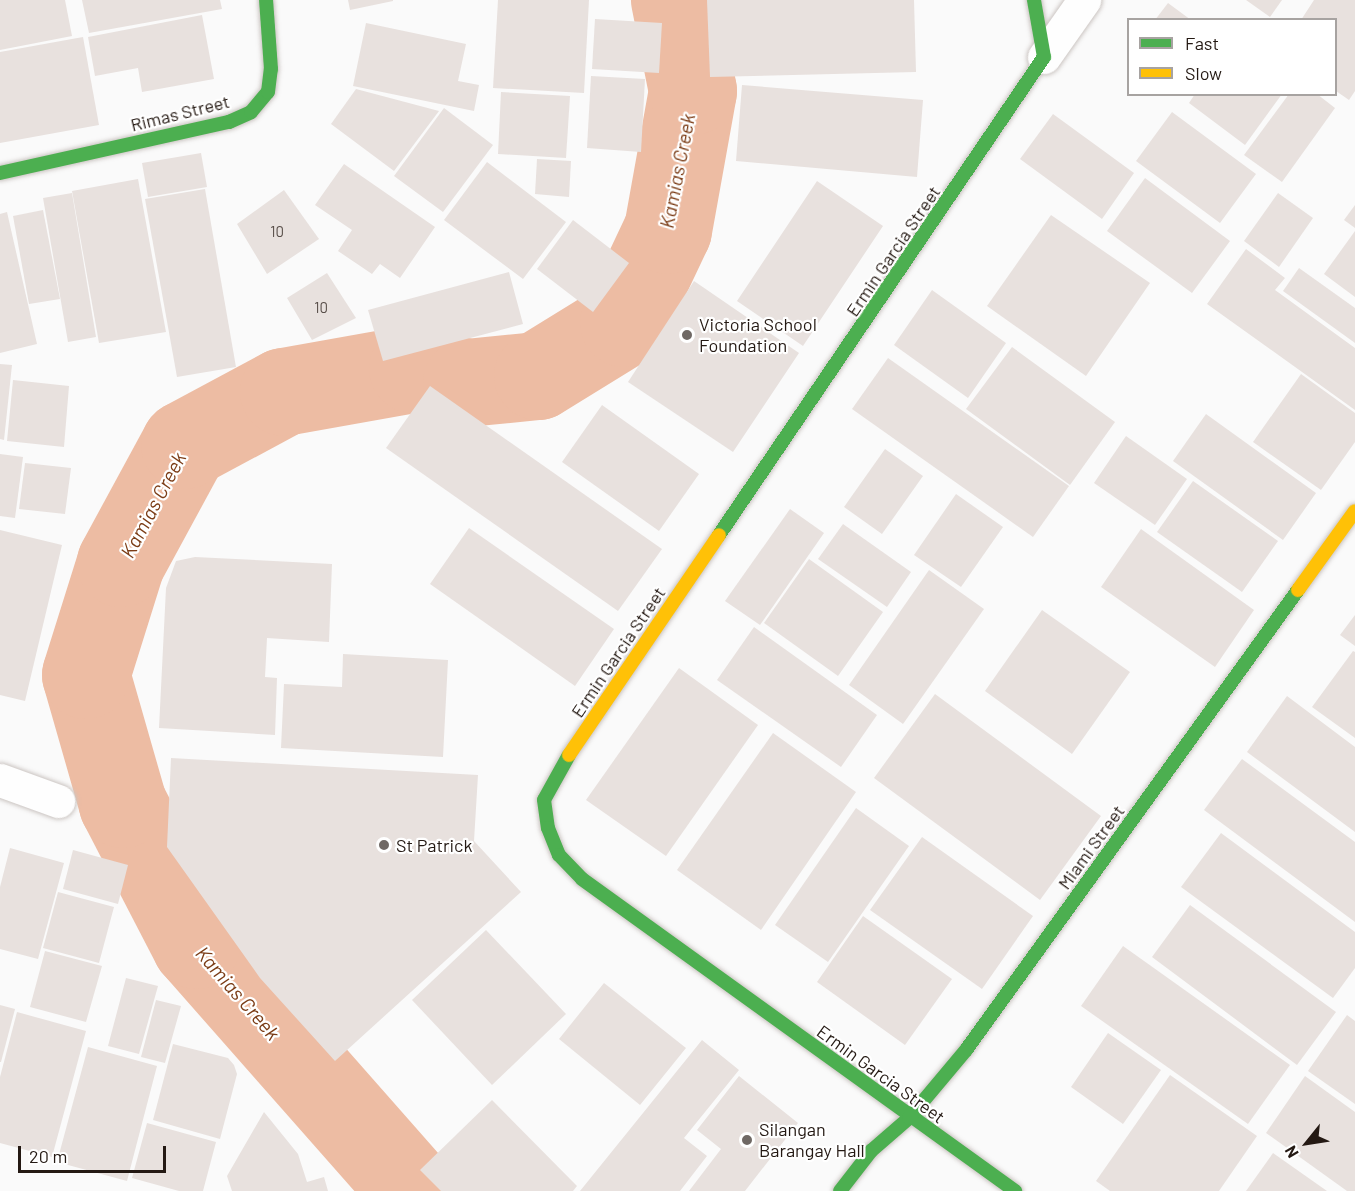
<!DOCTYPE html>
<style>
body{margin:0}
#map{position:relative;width:1355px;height:1191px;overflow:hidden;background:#fafafa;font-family:Barlow,sans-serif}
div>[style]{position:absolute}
.river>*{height:88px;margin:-44px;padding:0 44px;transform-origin:44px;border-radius:44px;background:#edbca3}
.building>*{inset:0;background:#e8e1de}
.roads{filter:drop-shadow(0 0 2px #cbc5c2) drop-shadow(0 0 2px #cbc5c2)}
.street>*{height:33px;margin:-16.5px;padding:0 16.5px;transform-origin:16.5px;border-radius:16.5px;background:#fefefe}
.fast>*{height:14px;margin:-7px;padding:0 7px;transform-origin:7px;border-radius:7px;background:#4caf50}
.slow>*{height:14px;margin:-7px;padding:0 7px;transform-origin:7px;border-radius:7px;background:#ffc107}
.dots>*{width:16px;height:16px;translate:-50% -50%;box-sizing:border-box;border:3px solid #fff;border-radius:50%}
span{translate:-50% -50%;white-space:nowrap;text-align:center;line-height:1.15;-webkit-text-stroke:4.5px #fff;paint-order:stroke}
.number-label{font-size:15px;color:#584e49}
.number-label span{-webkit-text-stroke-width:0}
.street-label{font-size:18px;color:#241913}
.poi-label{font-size:18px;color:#241913}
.left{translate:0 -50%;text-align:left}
.water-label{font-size:20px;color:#7b3c16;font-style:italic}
.legend{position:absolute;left:1127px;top:18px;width:210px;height:78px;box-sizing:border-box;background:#fff;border:2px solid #a7a3a1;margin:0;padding:8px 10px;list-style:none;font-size:18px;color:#241913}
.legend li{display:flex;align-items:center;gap:12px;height:30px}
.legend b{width:30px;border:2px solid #a7a3a1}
.north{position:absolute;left:1277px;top:1113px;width:60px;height:60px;-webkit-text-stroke:4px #fff;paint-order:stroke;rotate:240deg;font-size:16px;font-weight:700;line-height:24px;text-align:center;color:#241913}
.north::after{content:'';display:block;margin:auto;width:21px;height:27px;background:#241913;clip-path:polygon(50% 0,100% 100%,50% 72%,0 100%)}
.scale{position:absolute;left:18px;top:1146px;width:148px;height:27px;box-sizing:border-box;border:3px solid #241913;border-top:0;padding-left:8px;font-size:18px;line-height:21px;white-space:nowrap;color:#241913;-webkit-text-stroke:4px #fff;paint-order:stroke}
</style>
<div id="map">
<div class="river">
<i style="left:413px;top:1191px;width:328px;rotate:-131.4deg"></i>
<i style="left:196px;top:945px;width:159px;rotate:-117.4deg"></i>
<i style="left:123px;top:804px;width:134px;rotate:-106deg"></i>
<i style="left:86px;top:675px;width:117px;rotate:-72.6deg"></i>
<i style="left:121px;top:563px;width:134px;rotate:-61.5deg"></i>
<i style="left:185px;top:445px;width:112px;rotate:-28.2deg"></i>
<i style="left:284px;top:392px;width:131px;rotate:-10.1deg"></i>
<i style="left:413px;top:369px;width:56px;rotate:14.5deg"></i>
<i style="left:467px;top:383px;width:71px;rotate:-5.6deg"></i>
<i style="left:538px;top:376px;width:101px;rotate:-31.6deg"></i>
<i style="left:624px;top:323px;width:103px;rotate:-64.7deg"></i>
<i style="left:668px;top:230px;width:141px;rotate:-79.8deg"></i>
<i style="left:693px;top:91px;width:93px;rotate:-101.2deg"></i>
</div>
<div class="building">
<i style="clip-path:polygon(0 0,65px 0,72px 36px,0 50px)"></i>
<i style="clip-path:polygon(82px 0,220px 0,222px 9px,89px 33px)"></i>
<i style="clip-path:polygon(348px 0,393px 0,393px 1px,350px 10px)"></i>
<i style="clip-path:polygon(498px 0,589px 0,584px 93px,493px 88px)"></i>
<i style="clip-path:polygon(707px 0,914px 0,916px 72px,710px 77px)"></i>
<i style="clip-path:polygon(1246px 0,1282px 0,1270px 17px)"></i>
<i style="clip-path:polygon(1314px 0,1355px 0,1355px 91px,1349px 100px,1336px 91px,1336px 20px,1301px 20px)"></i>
<i style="clip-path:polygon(1168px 3px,1191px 20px,1155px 20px)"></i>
<i style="clip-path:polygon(202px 15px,214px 79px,142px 92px,138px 68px,95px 76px,88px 37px)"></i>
<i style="clip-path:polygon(595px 19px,662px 23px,659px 73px,592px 69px)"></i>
<i style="clip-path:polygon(366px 23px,466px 44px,458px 81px,479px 85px,474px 111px,353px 86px)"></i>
<i style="clip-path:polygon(83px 37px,99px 125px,0 143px,0 52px)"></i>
<i style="clip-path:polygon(591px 76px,645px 79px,641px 152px,587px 148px)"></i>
<i style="clip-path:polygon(742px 85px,923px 100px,917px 177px,736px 161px)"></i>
<i style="clip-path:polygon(356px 89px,439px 111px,394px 171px,331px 124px)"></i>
<i style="clip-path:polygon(501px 92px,570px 96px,566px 158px,498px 154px)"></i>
<i style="clip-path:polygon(1195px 94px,1282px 94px,1245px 145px,1189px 103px)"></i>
<i style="clip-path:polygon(1289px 94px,1317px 94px,1335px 108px,1282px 182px,1244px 155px)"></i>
<i style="clip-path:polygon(444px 108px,493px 145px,443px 212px,394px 176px)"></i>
<i style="clip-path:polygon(1172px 112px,1256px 174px,1220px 223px,1136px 161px)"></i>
<i style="clip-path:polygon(1053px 114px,1134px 173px,1102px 219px,1020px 159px)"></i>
<i style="clip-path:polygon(201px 153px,207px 187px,148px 197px,142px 163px)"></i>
<i style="clip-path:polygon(537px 159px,571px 161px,569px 197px,535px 194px)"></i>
<i style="clip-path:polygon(487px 162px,566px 222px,523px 279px,444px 220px)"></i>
<i style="clip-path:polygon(344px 164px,435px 227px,400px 278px,380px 264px,372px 274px,338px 251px,352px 230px,315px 205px)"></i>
<i style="clip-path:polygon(1145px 178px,1230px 241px,1192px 293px,1107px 231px)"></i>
<i style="clip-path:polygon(138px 179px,166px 332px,99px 343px,72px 191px)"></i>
<i style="clip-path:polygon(817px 181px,883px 226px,803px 346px,737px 301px)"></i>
<i style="clip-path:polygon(205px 189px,236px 367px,177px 377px,145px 199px)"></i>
<i style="clip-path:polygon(284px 190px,319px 239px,267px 274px,237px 224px)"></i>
<i style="clip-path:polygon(72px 193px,96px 337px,68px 342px,43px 198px)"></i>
<i style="clip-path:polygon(1278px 193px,1313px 218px,1279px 267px,1244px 241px)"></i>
<i style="clip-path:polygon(1355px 205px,1355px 228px,1344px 220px)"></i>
<i style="clip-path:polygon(43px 210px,60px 299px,29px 304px,13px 216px)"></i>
<i style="clip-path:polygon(7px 212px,37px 344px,0 353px,0 214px)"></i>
<i style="clip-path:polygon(1051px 215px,1150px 283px,1086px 376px,987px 306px)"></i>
<i style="clip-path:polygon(573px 220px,629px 263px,593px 312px,537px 269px)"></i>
<i style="clip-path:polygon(1355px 231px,1355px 297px,1324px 274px)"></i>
<i style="clip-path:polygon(1246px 249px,1285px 278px,1275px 290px,1355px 348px,1355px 410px,1207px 304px)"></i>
<i style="clip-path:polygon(1299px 268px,1355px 308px,1355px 343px,1283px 291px)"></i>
<i style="clip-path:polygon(509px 272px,523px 324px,383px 361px,368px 310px)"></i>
<i style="clip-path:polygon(327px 273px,356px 318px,312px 340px,287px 298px)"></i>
<i style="clip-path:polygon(694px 281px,799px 353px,733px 452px,628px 382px)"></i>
<i style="clip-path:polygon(932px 290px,1006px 343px,968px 398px,894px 345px)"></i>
<i style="clip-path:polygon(1012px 347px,1115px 422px,1070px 485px,966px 409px)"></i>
<i style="clip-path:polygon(888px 358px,1069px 486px,1033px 537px,852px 409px)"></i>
<i style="clip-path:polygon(0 364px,12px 365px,4px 440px,0 439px)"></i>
<i style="clip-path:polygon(1301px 374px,1355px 413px,1355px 442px,1321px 490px,1253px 442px)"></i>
<i style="clip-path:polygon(13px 380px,69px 386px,64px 447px,7px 441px)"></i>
<i style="clip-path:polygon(430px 386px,662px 549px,618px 611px,386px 448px)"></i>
<i style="clip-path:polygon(602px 405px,699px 474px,659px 531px,562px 462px)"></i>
<i style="clip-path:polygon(1206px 414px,1316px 493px,1283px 540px,1173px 461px)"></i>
<i style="clip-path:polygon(1126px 436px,1187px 479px,1155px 525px,1094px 483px)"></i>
<i style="clip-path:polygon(885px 449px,923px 476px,882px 534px,844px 507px)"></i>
<i style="clip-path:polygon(0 454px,23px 457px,15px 518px,0 516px)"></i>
<i style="clip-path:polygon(25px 463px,71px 468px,65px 514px,19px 509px)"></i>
<i style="clip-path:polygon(1193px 481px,1278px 541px,1242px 592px,1157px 532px)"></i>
<i style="clip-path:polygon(956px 494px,1003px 527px,961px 587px,914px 555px)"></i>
<i style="clip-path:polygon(790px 509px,824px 533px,760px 625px,725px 601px)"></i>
<i style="clip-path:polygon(843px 524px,911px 572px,887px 607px,818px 559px)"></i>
<i style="clip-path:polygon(469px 528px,614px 629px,575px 686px,430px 584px)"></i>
<i style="clip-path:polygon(1141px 529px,1254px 610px,1215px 667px,1101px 587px)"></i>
<i style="clip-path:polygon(0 530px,62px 545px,25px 701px,0 695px)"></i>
<i style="clip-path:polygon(195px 557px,332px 564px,329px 642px,267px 638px,265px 677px,277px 678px,275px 735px,159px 728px,166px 588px,176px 561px)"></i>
<i style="clip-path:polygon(809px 559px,883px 612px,838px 676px,764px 623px)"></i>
<i style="clip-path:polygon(929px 570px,984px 609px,903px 724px,849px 685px)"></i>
<i style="clip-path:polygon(1042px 610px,1130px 672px,1072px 754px,985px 691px)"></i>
<i style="clip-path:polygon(1355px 615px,1355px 646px,1340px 635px)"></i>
<i style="clip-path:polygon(754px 627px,877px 715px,841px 767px,717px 680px)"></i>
<i style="clip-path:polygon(1353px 651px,1355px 652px,1355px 738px,1312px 707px)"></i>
<i style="clip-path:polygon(343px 654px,448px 660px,443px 757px,281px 748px,284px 684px,342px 687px)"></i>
<i style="clip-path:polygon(679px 668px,758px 725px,666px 856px,586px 800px)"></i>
<i style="clip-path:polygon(935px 694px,1101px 816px,1040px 900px,874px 778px)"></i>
<i style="clip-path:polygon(1287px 696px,1355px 747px,1355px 832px,1247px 752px)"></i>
<i style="clip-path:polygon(773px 733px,856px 792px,761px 930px,677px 870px)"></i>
<i style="clip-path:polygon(171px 758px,478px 775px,474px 841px,521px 892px,335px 1061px,260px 978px,167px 847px)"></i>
<i style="clip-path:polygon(1242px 759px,1355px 842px,1355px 922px,1204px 810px)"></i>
<i style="clip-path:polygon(856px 808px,909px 846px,828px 962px,775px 925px)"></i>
<i style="clip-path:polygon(1221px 833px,1355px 932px,1355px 968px,1333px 998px,1181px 887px)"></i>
<i style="clip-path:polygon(922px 837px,1033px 916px,982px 989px,870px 910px)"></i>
<i style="clip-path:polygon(10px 848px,64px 863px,38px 959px,0 949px,0 887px)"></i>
<i style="clip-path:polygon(73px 850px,128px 865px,118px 904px,63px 889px)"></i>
<i style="clip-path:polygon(58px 892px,114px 907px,99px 963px,43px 948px)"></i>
<i style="clip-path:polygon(1190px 905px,1336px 1012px,1297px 1065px,1152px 957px)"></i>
<i style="clip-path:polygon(863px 916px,952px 979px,905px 1045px,817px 982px)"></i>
<i style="clip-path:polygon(486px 930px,566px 1014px,492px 1085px,412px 1000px)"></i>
<i style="clip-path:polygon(1123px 946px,1290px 1065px,1248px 1124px,1081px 1006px)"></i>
<i style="clip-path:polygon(45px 951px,102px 966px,86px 1022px,30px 1007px)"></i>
<i style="clip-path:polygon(126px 978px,158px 986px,139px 1054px,108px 1046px)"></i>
<i style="clip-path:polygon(604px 983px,686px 1048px,640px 1105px,559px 1039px)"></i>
<i style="clip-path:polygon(156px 1000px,181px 1006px,165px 1063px,141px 1057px)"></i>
<i style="clip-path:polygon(0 1005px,15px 1009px,1px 1062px,0 1062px)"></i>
<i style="clip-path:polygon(17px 1012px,86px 1031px,52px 1157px,0 1143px,0 1077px)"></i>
<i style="clip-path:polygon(1347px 1015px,1355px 1021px,1355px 1104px,1308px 1071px)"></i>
<i style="clip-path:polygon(1108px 1033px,1161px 1070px,1123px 1124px,1071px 1087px)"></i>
<i style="clip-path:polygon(702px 1040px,739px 1070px,684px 1138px,707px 1156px,680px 1191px,580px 1191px)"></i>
<i style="clip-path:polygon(173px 1044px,228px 1058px,234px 1065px,237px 1074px,220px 1139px,153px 1120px)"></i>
<i style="clip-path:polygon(88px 1047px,157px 1066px,127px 1181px,57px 1162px)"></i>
<i style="clip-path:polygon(1170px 1075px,1257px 1136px,1219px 1191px,1110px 1191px,1096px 1181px)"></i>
<i style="clip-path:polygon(739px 1076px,798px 1123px,745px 1191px,689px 1191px,721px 1149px,697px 1130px)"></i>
<i style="clip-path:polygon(1305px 1076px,1355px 1112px,1355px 1191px,1347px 1191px,1266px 1133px)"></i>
<i style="clip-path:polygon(492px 1100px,577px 1186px,573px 1191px,441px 1191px,420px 1170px)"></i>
<i style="clip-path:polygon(264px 1112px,298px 1154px,307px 1182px,324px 1177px,328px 1191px,232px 1191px,227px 1176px)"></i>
<i style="clip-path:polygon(147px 1123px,216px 1142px,203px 1191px,179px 1191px,132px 1178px)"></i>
<i style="clip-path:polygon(1273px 1153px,1327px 1191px,1246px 1191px)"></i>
</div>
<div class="roads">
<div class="street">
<i style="left:1044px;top:57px;width:70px;rotate:-54.9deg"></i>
<i style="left:0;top:780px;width:62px;rotate:19.9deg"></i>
</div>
<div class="fast">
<i style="left:0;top:173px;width:235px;rotate:-12.6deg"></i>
<i style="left:229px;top:122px;width:24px;rotate:-24deg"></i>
<i style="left:251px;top:112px;width:26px;rotate:-50deg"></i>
<i style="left:268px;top:92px;width:23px;rotate:-83deg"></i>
<i style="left:271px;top:69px;width:69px;rotate:-94.1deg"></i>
<i style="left:719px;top:535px;width:578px;rotate:-55.79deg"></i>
<i style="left:1044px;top:57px;width:58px;rotate:-100deg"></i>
<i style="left:569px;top:755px;width:51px;rotate:119.1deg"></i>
<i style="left:544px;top:800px;width:28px;rotate:82deg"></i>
<i style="left:548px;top:828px;width:29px;rotate:68deg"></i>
<i style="left:559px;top:855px;width:33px;rotate:46deg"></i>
<i style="left:582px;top:879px;width:534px;rotate:35.77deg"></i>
<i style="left:840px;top:1191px;width:51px;rotate:-52.2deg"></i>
<i style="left:871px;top:1151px;width:50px;rotate:-41deg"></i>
<i style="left:909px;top:1118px;width:89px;rotate:-50deg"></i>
<i style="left:966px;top:1050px;width:567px;rotate:-54.18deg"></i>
</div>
<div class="slow">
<i style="left:1298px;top:590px;width:97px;rotate:-54.2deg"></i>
<i style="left:569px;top:755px;width:266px;rotate:-55.7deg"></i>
</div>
</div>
<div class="dots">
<i style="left:687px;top:335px;background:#6f6864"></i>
<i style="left:384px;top:845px;background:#6f6864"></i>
<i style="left:747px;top:1140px;background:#6f6864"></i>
</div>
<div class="number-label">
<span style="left:277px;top:232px">10</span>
<span style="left:321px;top:308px">10</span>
</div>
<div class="street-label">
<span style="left:180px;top:113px;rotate:-14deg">Rimas Street</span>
<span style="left:893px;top:251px;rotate:-56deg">Ermin Garcia Street</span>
<span style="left:618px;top:652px;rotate:-56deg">Ermin Garcia Street</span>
<span style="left:1091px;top:847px;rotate:-54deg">Miami Street</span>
<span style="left:881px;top:1074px;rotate:36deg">Ermin Garcia Street</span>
</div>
<div class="poi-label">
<span class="left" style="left:699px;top:335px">Victoria School<br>Foundation</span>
<span class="left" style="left:396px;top:845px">St Patrick</span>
<span class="left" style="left:759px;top:1140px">Silangan<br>Barangay Hall</span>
</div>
<div class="water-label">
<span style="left:677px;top:171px;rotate:-79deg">Kamias Creek</span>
<span style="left:153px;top:505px;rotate:-62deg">Kamias Creek</span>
<span style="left:238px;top:993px;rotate:49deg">Kamias Creek</span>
</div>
<ul class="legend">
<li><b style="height:8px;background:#4caf50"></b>Fast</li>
<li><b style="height:8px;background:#ffc107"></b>Slow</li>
</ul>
<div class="north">N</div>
<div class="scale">20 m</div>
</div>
